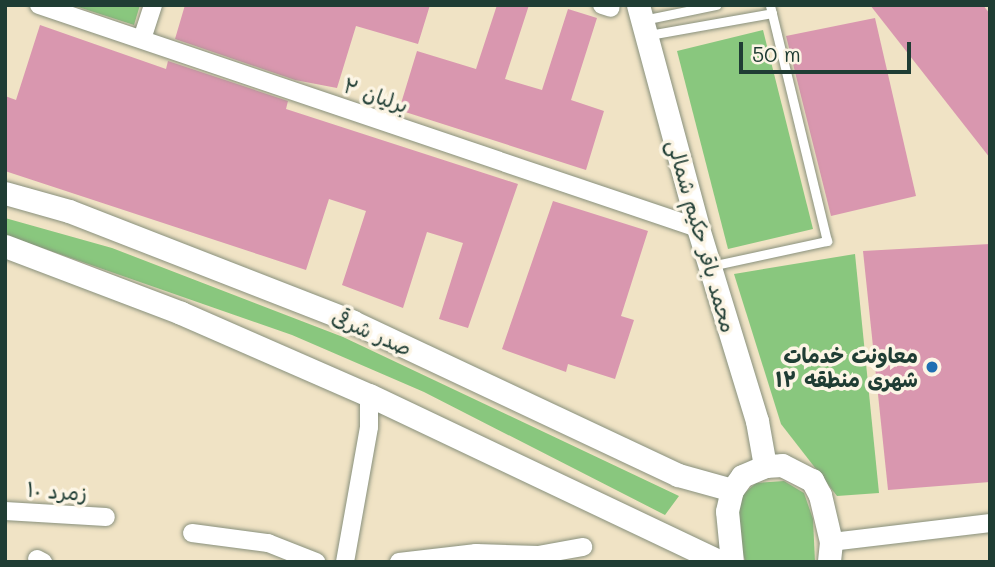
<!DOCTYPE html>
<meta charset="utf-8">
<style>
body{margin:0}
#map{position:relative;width:995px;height:567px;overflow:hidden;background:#f0e3c5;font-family:Mali,"Playpen Sans Arabic",sans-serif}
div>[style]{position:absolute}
.green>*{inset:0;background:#89c77e}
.building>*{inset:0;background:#d997af}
.roads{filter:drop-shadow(0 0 2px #88907c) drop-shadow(0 0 2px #88907c)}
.service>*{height:9px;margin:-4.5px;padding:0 4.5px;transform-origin:4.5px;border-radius:4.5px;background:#fff}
.minor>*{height:18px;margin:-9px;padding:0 9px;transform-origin:9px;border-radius:9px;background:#fff}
.tertiary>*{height:23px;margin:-11.5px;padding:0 11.5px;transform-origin:11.5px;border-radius:11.5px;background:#fff}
.dots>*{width:19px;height:19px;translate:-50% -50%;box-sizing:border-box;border:4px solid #fcf5e5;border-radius:50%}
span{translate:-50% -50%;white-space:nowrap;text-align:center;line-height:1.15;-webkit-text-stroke:7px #fcf5e5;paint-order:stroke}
.street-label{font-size:21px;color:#1f3d34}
.poi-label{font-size:21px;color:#1f3d34;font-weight:700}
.right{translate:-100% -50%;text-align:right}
.frame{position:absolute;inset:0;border:7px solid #1f3d34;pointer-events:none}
.scale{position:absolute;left:739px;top:42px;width:172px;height:32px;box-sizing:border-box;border:4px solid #1f3d34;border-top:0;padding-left:9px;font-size:21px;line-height:24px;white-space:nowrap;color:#1f3d34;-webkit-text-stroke:5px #fcf5e5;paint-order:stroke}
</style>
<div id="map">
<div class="green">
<i style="clip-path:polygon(72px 5px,140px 5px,134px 25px)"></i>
<i style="clip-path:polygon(763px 30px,813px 229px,728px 249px,677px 51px)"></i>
<i style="clip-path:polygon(5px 218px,112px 248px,343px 337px,679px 496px,665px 515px,424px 392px,292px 335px,5px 235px)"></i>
<i style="clip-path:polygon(855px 254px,879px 493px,837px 496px,781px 424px,734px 274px)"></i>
<i style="clip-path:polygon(784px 481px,804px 493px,813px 519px,815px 562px,746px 562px,738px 544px,739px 498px,756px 483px)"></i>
</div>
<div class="building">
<i style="clip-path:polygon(185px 5px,430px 5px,418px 44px,356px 26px,337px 88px,295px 80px,175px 39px)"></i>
<i style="clip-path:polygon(497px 5px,529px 5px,505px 79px,542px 90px,568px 9px,597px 18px,571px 100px,604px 111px,586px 170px,399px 110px,417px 51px,476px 69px)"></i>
<i style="clip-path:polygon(870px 5px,983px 5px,990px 14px,990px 158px)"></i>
<i style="clip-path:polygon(875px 18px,916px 196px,831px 216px,786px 36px)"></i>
<i style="clip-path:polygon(40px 25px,166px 69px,168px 61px,288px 101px,286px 109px,518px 184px,468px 328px,439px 319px,463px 243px,427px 232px,403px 308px,342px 285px,366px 211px,329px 199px,306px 270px,5px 171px,5px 96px,16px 100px)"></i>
<i style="clip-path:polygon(553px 201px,648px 231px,621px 316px,634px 320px,615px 379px,568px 364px,566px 372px,502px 349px)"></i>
<i style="clip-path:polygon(990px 244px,990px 482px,888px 490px,863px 251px)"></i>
</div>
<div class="roads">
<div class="service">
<i style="left:643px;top:20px;width:75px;rotate:-11.6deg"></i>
<i style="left:649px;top:35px;width:125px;rotate:-10.1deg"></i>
<i style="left:711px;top:266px;width:119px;rotate:-12.2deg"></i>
<i style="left:827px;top:241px;width:243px;rotate:-103.6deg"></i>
</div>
<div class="minor">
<i style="left:39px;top:5px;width:696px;rotate:18.7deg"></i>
<i style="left:602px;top:5px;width:9px;rotate:18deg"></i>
<i style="left:142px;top:39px;width:36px;rotate:-72deg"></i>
<i style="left:5px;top:511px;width:101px;rotate:3.4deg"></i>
<i style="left:192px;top:533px;width:77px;rotate:7.5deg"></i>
<i style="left:268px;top:543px;width:52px;rotate:21.6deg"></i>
<i style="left:831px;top:542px;width:160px;rotate:-6.8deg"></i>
<i style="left:37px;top:559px;width:7px;rotate:27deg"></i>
<i style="left:345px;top:562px;width:137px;rotate:-79.9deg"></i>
<i style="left:369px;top:427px;width:32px;rotate:-90deg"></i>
<i style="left:399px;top:562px;width:78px;rotate:-6.7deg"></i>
<i style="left:476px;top:553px;width:62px;rotate:1.8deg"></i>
<i style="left:538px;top:555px;width:46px;rotate:-10.1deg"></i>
</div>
<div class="tertiary">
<i style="left:638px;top:5px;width:231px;rotate:74.9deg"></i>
<i style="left:698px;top:228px;width:202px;rotate:73deg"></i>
<i style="left:757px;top:421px;width:46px;rotate:79.9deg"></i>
<i style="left:5px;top:193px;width:66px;rotate:15.7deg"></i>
<i style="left:69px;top:211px;width:305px;rotate:21.3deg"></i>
<i style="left:353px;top:322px;width:359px;rotate:25.2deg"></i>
<i style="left:678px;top:475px;width:56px;rotate:15.5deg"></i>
<i style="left:5px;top:246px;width:188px;rotate:20.8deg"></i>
<i style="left:181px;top:313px;width:205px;rotate:23.6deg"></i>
<i style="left:369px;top:395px;width:389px;rotate:25.4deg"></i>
<i style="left:732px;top:562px;width:51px;rotate:-95.6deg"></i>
<i style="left:727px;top:511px;width:22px;rotate:-77deg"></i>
<i style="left:732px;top:490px;width:17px;rotate:-54deg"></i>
<i style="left:742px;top:476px;width:25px;rotate:-23deg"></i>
<i style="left:765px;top:466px;width:17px;rotate:-3deg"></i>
<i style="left:782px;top:465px;width:34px;rotate:27deg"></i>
<i style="left:812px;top:480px;width:17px;rotate:62deg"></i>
<i style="left:820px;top:495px;width:48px;rotate:76.8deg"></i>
<i style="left:831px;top:542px;width:20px;rotate:96deg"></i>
</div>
</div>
<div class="dots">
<i style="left:932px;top:367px;background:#1f6fb2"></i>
</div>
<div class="street-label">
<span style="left:376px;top:95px;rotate:19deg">برلیان ۲</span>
<span style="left:702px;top:236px;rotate:74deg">محمد باقر حکیم شمالی</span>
<span style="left:372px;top:332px;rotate:24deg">صدر شرقی</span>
<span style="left:57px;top:491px;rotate:4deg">زمرد ۱۰</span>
</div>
<div class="poi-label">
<span class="right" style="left:918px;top:367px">معاونت خدمات<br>شهری منطقه ۱۲</span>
</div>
<div class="frame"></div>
<div class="scale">50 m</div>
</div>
